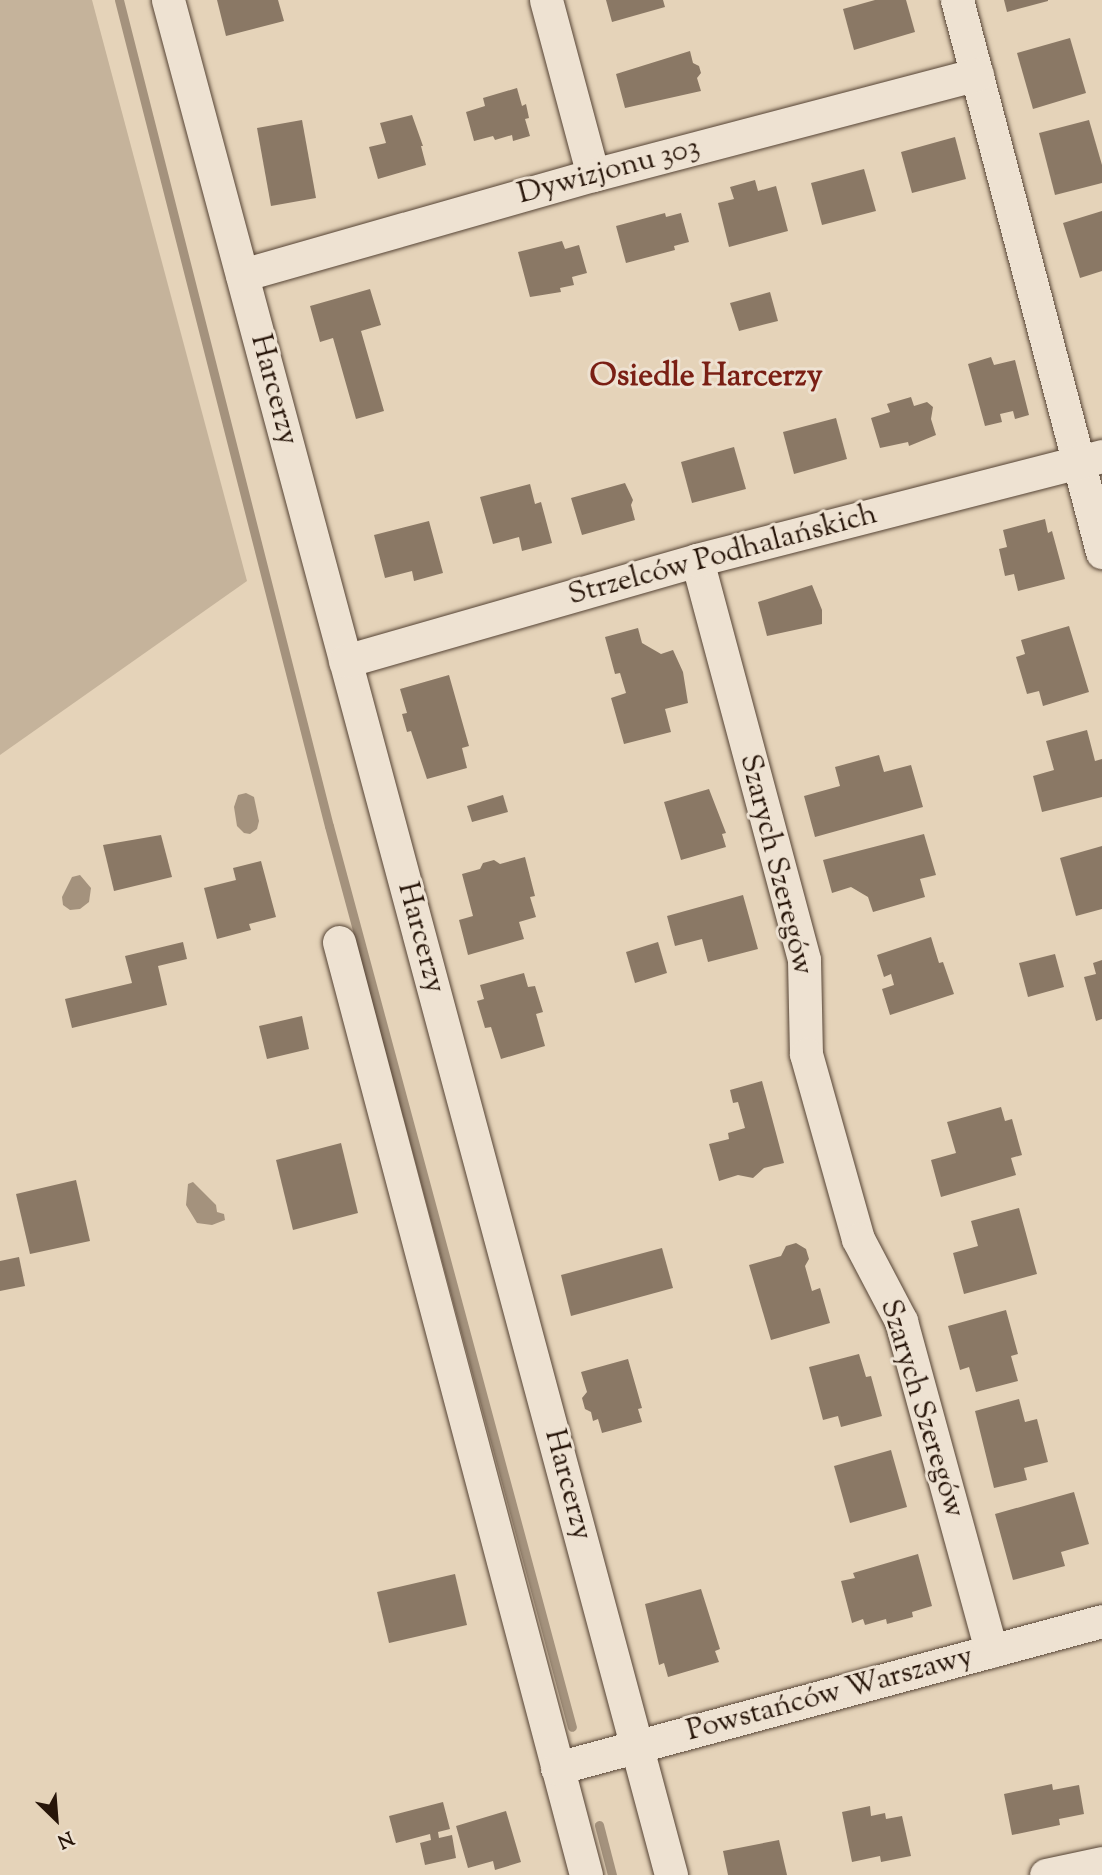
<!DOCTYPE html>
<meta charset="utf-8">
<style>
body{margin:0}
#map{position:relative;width:1102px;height:1875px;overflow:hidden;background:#e5d3b9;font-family:"Sorts Mill Goudy",serif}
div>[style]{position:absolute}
.green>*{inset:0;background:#c5b39b}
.water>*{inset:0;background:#a4927d}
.stream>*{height:9px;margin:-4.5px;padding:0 4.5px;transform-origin:4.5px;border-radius:4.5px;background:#a4927d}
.building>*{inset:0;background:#8a7865}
.roads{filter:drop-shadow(0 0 2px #564435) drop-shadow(0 0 2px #564435)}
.minor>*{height:33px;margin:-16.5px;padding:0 16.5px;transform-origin:16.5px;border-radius:16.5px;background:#eee2d2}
span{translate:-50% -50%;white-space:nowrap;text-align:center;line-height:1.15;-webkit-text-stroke:6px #eee2d2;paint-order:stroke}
.street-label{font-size:30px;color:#271509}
.neighbourhood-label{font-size:32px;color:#7a1f14;font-weight:700}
.north{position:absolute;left:21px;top:1784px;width:70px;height:70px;-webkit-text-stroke:5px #eee2d2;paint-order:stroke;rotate:155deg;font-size:19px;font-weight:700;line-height:28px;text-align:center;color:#271509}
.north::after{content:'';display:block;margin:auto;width:24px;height:32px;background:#271509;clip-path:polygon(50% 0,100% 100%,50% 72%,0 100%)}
</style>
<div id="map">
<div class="green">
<i style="clip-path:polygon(0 0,92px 0,247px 581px,0 755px)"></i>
</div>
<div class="water">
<i style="clip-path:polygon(246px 793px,254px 797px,259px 821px,257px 829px,250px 834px,244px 833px,237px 826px,234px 807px,238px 795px)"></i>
<i style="clip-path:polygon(80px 875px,91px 888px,89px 902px,80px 909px,70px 910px,63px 905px,62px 897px,72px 877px)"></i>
<i style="clip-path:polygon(193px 1182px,216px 1205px,217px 1212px,224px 1214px,225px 1220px,212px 1225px,197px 1223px,186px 1205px,188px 1184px)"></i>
</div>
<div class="stream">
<i style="left:119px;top:0;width:852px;rotate:75.74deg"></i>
<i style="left:329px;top:826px;width:933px;rotate:74.91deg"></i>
<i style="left:599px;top:1825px;width:52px;rotate:75.4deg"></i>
</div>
<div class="building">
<i style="clip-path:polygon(217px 0,278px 0,284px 21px,226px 36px)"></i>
<i style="clip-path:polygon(606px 0,663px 0,665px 7px,612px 22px)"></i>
<i style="clip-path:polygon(875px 0,906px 0,915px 32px,854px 50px,843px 9px)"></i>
<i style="clip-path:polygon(1004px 0,1048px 0,1048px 1px,1007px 12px)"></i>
<i style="clip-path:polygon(1070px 38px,1086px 93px,1033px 109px,1017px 53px)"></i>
<i style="clip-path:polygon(690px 51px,693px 63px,699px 66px,701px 73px,697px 78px,701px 91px,625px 108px,616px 74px)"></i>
<i style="clip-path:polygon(517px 88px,522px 106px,526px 104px,529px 118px,525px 119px,530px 136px,513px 141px,512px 135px,495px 140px,493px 136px,474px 141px,466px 112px,485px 106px,483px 98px)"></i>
<i style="clip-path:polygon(412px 115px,423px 146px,421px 146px,426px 165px,378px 179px,369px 147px,386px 143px,380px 123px)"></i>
<i style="clip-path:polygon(302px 120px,316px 198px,271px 206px,257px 128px)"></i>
<i style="clip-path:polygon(1089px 120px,1102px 165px,1102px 183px,1055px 195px,1039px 133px)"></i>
<i style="clip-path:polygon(955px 137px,966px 179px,912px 193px,901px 152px)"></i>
<i style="clip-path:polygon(864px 169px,876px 211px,822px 225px,811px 183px)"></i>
<i style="clip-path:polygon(755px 180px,758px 191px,776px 186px,788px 231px,729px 247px,718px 203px,734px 199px,730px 187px)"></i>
<i style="clip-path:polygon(1102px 211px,1102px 271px,1080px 278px,1063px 223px)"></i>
<i style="clip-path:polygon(665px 213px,666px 217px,681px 213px,689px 242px,674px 246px,675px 250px,626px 263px,616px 226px)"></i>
<i style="clip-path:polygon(562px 241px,565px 249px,579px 245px,587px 273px,572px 277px,574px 285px,560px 288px,561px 292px,530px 297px,518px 252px)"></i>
<i style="clip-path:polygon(370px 289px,381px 325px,361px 331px,384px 411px,356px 419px,333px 338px,320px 342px,310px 306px)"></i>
<i style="clip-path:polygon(770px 292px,778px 321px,739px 331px,730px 303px)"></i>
<i style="clip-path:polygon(991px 357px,994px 365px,1015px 360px,1029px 415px,1015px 419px,1013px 411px,1000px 414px,1002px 422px,985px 426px,968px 364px)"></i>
<i style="clip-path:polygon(911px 397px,914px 406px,927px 402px,933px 407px,931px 419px,936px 435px,909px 446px,908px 442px,880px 448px,871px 418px,890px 412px,887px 404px)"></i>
<i style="clip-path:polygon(836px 418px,847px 459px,794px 474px,783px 432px)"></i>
<i style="clip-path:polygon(734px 447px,746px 489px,692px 503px,681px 462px)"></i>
<i style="clip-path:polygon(625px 483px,633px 500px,631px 505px,635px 520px,582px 535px,571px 498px)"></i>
<i style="clip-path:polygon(530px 484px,535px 504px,541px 502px,552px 543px,522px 551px,519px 537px,493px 544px,480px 497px)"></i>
<i style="clip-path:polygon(1045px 519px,1048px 533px,1052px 531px,1065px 579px,1018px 591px,1014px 574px,1005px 576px,999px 549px,1007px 547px,1003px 530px)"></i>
<i style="clip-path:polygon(429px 521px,443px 573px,414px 581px,412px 571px,385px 578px,374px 535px)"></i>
<i style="clip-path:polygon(812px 585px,822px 610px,822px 624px,767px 636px,758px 602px)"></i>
<i style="clip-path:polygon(1069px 626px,1089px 692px,1043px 706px,1039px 691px,1027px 694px,1016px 657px,1025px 654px,1021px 640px)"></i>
<i style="clip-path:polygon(638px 628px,642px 643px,661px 654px,673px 650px,683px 672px,688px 703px,665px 709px,671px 732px,624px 744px,611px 698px,626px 693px,620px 673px,615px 674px,605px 637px)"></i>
<i style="clip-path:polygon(449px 675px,469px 746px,462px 748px,467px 768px,427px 779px,411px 731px,407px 732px,402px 714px,407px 713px,400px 689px)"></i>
<i style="clip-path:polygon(1087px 730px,1095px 761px,1102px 759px,1102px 797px,1042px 812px,1033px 776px,1054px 770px,1046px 741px)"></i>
<i style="clip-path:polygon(879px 755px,884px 772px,911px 765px,923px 807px,815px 837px,804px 796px,840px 786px,835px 767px)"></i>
<i style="clip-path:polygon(709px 789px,726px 833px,722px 834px,726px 847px,681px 860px,664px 802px)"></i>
<i style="clip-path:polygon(503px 795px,508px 812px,472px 822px,467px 806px)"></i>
<i style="clip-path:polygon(924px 834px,936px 875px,920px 879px,925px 897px,873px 912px,868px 897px,851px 887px,832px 893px,823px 860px)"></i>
<i style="clip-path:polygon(161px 835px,172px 877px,114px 891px,103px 845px)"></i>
<i style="clip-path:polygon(1102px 846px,1102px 909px,1076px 916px,1060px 858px)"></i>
<i style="clip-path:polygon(525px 857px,535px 896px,530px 897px,536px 917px,519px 922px,524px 939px,468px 955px,459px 920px,473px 916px,462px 874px,480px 869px,483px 863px,494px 860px,500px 864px)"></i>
<i style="clip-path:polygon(261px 861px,276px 917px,249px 924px,251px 930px,217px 939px,204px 888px,236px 880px,233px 868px)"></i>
<i style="clip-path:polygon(743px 895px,758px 949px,708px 962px,702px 939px,675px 946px,667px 916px)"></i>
<i style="clip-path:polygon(931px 937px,939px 963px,943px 962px,954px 994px,890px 1015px,882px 989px,894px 985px,891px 974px,884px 977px,877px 955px)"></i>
<i style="clip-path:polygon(183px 942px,187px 959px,158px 966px,167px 1005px,72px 1028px,65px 999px,132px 983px,125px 956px)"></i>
<i style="clip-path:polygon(658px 942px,667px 973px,635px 983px,626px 952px)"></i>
<i style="clip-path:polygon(1055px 954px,1064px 987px,1028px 997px,1019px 963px)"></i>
<i style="clip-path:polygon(1102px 960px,1102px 1019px,1096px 1021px,1084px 977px,1096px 974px,1093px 963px)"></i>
<i style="clip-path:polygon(524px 973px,528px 987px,535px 986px,543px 1012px,536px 1014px,545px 1046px,501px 1059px,491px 1027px,485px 1028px,477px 1001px,484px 999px,480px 985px)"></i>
<i style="clip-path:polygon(302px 1016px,309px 1049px,267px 1059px,259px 1026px)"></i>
<i style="clip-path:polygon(762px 1081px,784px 1163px,764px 1168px,753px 1178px,738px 1175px,719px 1181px,709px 1144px,729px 1139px,728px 1133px,745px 1128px,738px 1102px,733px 1103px,730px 1090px)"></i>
<i style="clip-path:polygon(1001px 1107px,1005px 1121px,1012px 1119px,1022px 1155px,1011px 1158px,1016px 1175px,941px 1197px,931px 1160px,956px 1153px,947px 1122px)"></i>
<i style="clip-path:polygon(341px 1143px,358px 1213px,293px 1230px,276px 1160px)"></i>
<i style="clip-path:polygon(76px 1180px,90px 1241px,30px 1254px,16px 1194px)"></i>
<i style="clip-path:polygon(1019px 1208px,1037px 1274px,964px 1294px,953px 1253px,978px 1246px,971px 1221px)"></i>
<i style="clip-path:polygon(796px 1243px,806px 1249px,809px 1259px,805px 1266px,812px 1291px,820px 1288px,830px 1323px,771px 1340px,749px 1265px,781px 1256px,786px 1246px)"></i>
<i style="clip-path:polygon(662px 1248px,673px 1288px,571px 1316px,561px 1275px)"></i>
<i style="clip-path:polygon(19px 1257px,25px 1286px,0 1291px,0 1261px)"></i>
<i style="clip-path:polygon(1006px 1310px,1018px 1354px,1011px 1356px,1018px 1381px,976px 1392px,969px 1367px,960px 1370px,948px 1326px)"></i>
<i style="clip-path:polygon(859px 1354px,866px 1377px,871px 1376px,882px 1416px,841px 1427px,838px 1416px,823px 1420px,809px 1367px)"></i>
<i style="clip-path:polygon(628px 1359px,642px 1408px,638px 1409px,642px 1422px,602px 1433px,598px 1419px,593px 1421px,591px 1412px,585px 1409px,582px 1398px,587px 1392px,581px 1372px)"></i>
<i style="clip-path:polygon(1019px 1399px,1025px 1422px,1037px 1419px,1048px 1462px,1024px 1468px,1027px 1480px,994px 1488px,975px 1411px)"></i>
<i style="clip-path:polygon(891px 1450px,907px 1507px,850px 1523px,834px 1466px)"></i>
<i style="clip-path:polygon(1074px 1492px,1089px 1544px,1061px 1552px,1065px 1566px,1013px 1580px,995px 1514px)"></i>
<i style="clip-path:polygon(918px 1554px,932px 1606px,912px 1612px,913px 1617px,887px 1624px,886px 1619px,865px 1625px,863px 1619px,852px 1623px,841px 1581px,855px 1578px,853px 1573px)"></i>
<i style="clip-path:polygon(455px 1574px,467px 1625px,389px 1643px,377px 1592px)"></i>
<i style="clip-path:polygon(701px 1589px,720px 1649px,715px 1651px,719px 1662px,668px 1677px,664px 1663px,659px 1665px,645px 1604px)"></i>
<i style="clip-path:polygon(1052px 1784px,1053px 1790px,1079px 1785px,1084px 1814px,1059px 1819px,1060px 1825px,1012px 1835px,1004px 1794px)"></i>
<i style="clip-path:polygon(443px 1802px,450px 1829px,438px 1832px,439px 1838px,452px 1835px,456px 1858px,425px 1865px,420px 1843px,431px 1840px,430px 1834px,396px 1843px,389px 1816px)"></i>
<i style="clip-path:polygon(870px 1806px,871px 1816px,885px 1813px,886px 1819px,902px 1816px,911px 1856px,881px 1862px,880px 1856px,852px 1862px,842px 1812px)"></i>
<i style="clip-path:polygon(506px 1811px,521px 1862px,495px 1870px,493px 1861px,468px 1868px,456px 1826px)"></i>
<i style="clip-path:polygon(779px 1840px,787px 1875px,728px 1875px,723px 1851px)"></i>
</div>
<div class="roads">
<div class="minor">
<i style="left:168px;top:0;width:1941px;rotate:74.98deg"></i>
<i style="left:546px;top:0;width:181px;rotate:75deg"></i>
<i style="left:957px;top:0;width:571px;rotate:75.28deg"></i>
<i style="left:242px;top:275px;width:365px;rotate:-15.9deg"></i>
<i style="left:593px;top:175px;width:397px;rotate:-14.7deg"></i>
<i style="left:697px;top:560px;width:414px;rotate:75deg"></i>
<i style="left:804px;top:960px;width:94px;rotate:88.8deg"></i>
<i style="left:806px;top:1054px;width:192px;rotate:74.3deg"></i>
<i style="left:858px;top:1239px;width:93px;rotate:62.3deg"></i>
<i style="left:901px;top:1321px;width:342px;rotate:74.7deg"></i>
<i style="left:345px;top:661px;width:366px;rotate:-16deg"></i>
<i style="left:697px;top:560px;width:418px;rotate:-14.4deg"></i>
<i style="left:339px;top:942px;width:965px;rotate:75.17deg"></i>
<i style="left:557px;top:1768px;width:564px;rotate:-15.09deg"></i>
<i style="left:1046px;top:1875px;width:57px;rotate:-12.1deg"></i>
</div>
</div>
<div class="street-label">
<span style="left:609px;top:172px;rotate:-15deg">Dywizjonu 303</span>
<span style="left:273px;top:390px;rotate:75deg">Harcerzy</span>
<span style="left:723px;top:556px;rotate:-15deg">Strzelców Podhalańskich</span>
<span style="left:775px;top:865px;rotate:76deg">Szarych Szeregów</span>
<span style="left:420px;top:938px;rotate:75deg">Harcerzy</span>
<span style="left:921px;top:1409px;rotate:73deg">Szarych Szeregów</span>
<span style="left:567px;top:1485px;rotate:75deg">Harcerzy</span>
<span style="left:830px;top:1695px;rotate:-15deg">Powstańców Warszawy</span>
</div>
<div class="neighbourhood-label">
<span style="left:706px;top:377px">Osiedle Harcerzy</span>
</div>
<div class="north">N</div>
</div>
